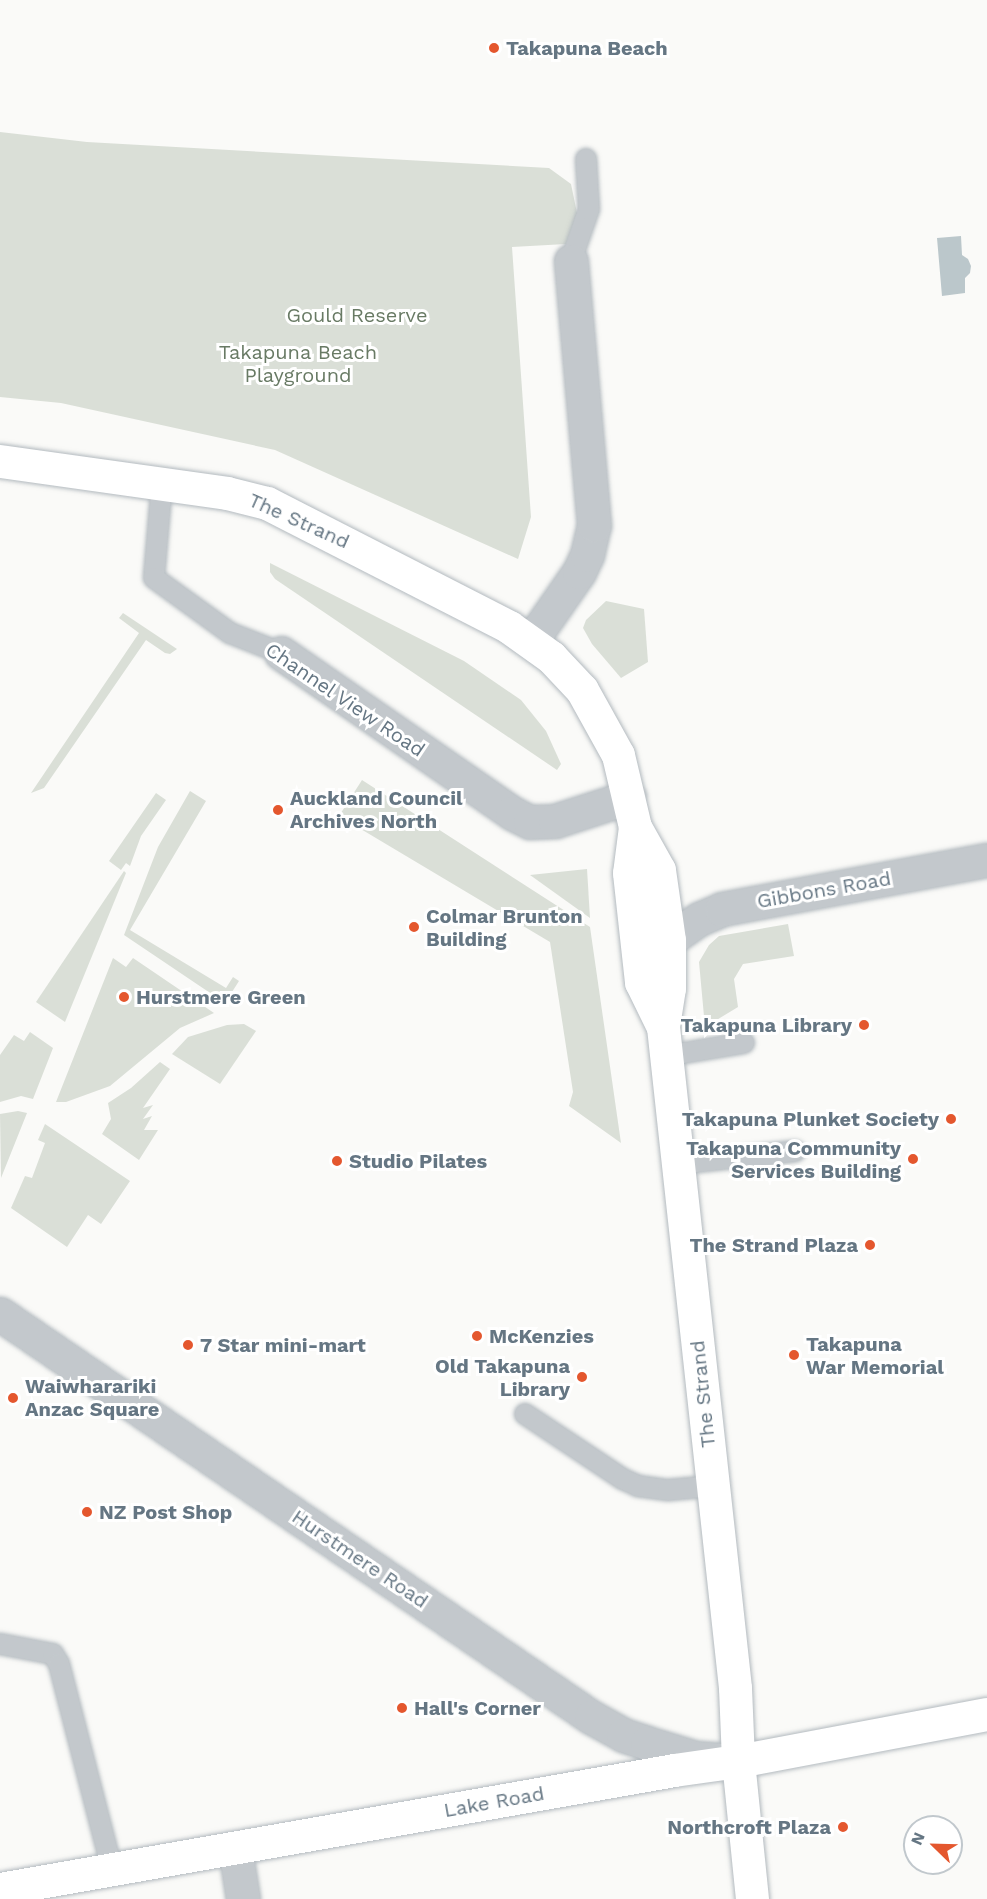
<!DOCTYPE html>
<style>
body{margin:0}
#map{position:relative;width:987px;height:1899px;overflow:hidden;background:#fafaf8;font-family:"Work Sans",sans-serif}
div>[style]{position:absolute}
.green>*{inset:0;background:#dadfd7}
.water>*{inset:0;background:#bbc7cb}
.roads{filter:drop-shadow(0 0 2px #b3babf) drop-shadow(0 0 2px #b3babf)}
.lane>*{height:20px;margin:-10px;padding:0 10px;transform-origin:10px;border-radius:10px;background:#c3c8cc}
.street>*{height:33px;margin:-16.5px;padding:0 16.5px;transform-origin:16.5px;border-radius:16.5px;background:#c3c8cc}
.secondary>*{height:33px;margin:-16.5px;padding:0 16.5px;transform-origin:16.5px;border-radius:16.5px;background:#fff}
.primary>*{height:33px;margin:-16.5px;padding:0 16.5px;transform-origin:16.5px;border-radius:16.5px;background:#fff}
.dots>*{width:16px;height:16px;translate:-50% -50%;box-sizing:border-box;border:3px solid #fff;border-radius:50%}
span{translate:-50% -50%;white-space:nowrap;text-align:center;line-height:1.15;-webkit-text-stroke:6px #fff;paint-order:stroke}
.poi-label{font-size:20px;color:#657683;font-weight:700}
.left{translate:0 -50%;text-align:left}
.right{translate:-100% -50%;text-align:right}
.park-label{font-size:20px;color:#687a64}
.street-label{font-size:20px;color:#657683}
.north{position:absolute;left:903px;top:1815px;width:60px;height:60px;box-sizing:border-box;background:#fff;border:2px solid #c1c8cd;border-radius:50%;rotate:293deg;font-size:16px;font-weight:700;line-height:24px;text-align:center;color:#657683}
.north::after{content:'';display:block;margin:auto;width:21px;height:27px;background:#e4572e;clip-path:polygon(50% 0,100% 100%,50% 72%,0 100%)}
</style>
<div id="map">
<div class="green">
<i style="clip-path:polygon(0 132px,87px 142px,549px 168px,571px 184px,577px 213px,566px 244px,512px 247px,531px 517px,518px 559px,275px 450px,61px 403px,0 397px)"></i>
<i style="clip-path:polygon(270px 563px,464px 661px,521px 700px,546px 731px,561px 764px,557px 770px,275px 579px,270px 572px)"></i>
<i style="clip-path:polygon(606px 601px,644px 609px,648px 662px,621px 678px,592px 644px,583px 628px,586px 620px)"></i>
<i style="clip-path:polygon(123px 613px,177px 649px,170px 654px,165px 653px,146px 640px,44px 788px,31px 793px,139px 633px,119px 618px)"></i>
<i style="clip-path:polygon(362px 780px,590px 927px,621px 1143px,569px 1106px,573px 1092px,550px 942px,339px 816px)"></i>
<i style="clip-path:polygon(190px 791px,206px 801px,130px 930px,226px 988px,233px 977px,239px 981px,225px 1003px,124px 935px,158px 847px)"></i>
<i style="clip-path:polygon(156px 793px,166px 800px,141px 836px,130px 866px,126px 863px,121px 870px,109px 861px)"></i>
<i style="clip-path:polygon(587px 869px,590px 918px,530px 875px)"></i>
<i style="clip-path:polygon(124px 871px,126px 873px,65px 1022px,36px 1002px)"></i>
<i style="clip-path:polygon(788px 924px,794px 956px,743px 964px,734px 979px,738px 1007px,705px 1027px,699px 962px,709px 945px,719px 936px)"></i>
<i style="clip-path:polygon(113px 958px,126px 967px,133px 958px,214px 1013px,180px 1028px,110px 1086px,66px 1102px,56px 1102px)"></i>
<i style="clip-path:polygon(244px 1024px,256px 1031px,220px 1084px,172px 1054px,188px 1037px,227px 1025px)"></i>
<i style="clip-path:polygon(30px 1032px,53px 1048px,33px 1099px,21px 1096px,0 1102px,0 1055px,14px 1035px,24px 1041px)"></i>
<i style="clip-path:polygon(160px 1062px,170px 1069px,143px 1108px,153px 1105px,143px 1119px,152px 1116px,144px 1130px,158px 1130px,139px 1160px,102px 1134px,111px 1119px,108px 1103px,131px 1088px)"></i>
<i style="clip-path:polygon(18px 1111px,27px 1113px,1px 1178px,0 1114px)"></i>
<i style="clip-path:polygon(45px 1124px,130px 1181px,101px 1224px,88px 1215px,67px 1247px,11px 1208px,25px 1176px,32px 1178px,45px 1143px,38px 1140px)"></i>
</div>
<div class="water">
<i style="clip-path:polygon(961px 236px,962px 255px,968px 259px,971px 266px,970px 273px,965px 278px,965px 293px,942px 296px,937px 238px)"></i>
</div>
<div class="roads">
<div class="lane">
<i style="left:571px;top:261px;width:55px;rotate:-70.9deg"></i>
<i style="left:589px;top:209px;width:50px;rotate:-93.4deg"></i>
<i style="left:162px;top:482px;width:96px;rotate:94.8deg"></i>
<i style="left:154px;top:578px;width:94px;rotate:35.9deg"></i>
<i style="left:230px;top:633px;width:55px;rotate:21.4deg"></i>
<i style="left:666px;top:1056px;width:79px;rotate:-9.5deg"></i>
<i style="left:678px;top:1164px;width:118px;rotate:-6.3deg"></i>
<i style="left:525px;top:1414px;width:118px;rotate:33.6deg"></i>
<i style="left:623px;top:1479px;width:17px;rotate:25deg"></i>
<i style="left:638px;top:1486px;width:30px;rotate:8deg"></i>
<i style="left:668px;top:1490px;width:45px;rotate:-5.1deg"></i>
<i style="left:0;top:1644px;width:54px;rotate:10.7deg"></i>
<i style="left:53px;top:1654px;width:12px;rotate:59deg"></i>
<i style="left:59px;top:1664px;width:212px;rotate:75.5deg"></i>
</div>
<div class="street">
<i style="left:531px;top:641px;width:84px;rotate:-55.2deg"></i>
<i style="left:579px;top:572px;width:19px;rotate:-65deg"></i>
<i style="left:587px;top:555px;width:31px;rotate:-77deg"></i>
<i style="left:594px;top:525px;width:265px;rotate:-95deg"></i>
<i style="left:281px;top:653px;width:281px;rotate:34.7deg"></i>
<i style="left:512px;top:813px;width:20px;rotate:27deg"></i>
<i style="left:530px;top:822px;width:25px;rotate:-2deg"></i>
<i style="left:555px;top:821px;width:78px;rotate:-18deg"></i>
<i style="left:669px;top:940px;width:37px;rotate:-35deg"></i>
<i style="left:699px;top:919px;width:25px;rotate:-23deg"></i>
<i style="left:722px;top:909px;width:269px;rotate:-10.5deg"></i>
<i style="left:0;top:1314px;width:715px;rotate:34.29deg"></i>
<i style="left:591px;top:1717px;width:37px;rotate:29deg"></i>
<i style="left:623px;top:1735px;width:25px;rotate:18deg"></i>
<i style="left:647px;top:1743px;width:51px;rotate:17deg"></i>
<i style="left:696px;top:1758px;width:28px;rotate:4deg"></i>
<i style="left:235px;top:1848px;width:52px;rotate:81.1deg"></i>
</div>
<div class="secondary">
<i style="left:0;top:461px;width:229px;rotate:8deg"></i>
<i style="left:227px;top:493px;width:41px;rotate:14deg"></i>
<i style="left:267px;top:503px;width:272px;rotate:27.1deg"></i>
<i style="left:509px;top:627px;width:52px;rotate:35.5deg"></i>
<i style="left:551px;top:657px;width:45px;rotate:46.8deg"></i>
<i style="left:582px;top:690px;width:74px;rotate:61deg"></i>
<i style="left:618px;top:755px;width:74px;rotate:76.7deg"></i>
<i style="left:635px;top:827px;width:46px;rotate:97.4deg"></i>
<i style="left:629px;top:873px;width:110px;rotate:83.7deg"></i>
<i style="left:641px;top:982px;width:50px;rotate:63.9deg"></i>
<i style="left:635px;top:827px;width:49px;rotate:60.8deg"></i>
<i style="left:659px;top:870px;width:71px;rotate:81.9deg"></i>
<i style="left:669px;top:940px;width:48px;rotate:90deg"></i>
<i style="left:669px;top:988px;width:39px;rotate:99deg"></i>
<i style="left:663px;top:1027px;width:665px;rotate:83.78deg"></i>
<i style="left:735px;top:1688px;width:73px;rotate:87.6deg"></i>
<i style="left:738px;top:1761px;width:139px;rotate:84.2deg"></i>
</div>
<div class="primary">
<i style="left:0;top:1889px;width:684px;rotate:-10.01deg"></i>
<i style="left:674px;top:1770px;width:65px;rotate:-8deg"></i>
<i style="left:738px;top:1761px;width:253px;rotate:-10.7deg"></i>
</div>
</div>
<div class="dots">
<i style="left:494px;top:48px;background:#e4572e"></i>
<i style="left:278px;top:810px;background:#e4572e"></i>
<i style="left:414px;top:927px;background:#e4572e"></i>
<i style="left:124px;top:997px;background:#e4572e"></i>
<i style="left:864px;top:1025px;background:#e4572e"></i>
<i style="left:951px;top:1119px;background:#e4572e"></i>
<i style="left:913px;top:1159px;background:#e4572e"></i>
<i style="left:337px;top:1161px;background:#e4572e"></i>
<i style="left:870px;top:1245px;background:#e4572e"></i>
<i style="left:477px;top:1336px;background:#e4572e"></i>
<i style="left:188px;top:1345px;background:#e4572e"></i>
<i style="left:794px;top:1355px;background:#e4572e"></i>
<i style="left:582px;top:1377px;background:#e4572e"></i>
<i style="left:13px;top:1398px;background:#e4572e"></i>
<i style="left:87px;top:1512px;background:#e4572e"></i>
<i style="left:402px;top:1708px;background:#e4572e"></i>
<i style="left:843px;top:1827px;background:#e4572e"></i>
</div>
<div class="poi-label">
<span class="left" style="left:506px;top:48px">Takapuna Beach</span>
<span class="left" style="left:290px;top:810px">Auckland Council<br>Archives North</span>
<span class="left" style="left:426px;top:928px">Colmar Brunton<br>Building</span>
<span class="left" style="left:136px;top:997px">Hurstmere Green</span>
<span class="right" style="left:852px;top:1025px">Takapuna Library</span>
<span class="right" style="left:939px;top:1119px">Takapuna Plunket Society</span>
<span class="right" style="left:901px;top:1160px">Takapuna Community<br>Services Building</span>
<span class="left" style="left:349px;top:1161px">Studio Pilates</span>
<span class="right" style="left:858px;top:1245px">The Strand Plaza</span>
<span class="left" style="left:489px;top:1336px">McKenzies</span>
<span class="left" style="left:806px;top:1356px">Takapuna<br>War Memorial</span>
<span class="left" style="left:200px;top:1345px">7 Star mini-mart</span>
<span class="right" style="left:570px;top:1378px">Old Takapuna<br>Library</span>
<span class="left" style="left:25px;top:1398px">Waiwharariki<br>Anzac Square</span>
<span class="left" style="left:99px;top:1512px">NZ Post Shop</span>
<span class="left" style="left:414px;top:1708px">Hall's Corner</span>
<span class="right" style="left:831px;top:1827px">Northcroft Plaza</span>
</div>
<div class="park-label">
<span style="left:357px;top:315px">Gould Reserve</span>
<span style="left:298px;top:364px">Takapuna Beach<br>Playground</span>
</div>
<div class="street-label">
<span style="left:299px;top:521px;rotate:24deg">The Strand</span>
<span style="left:345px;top:700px;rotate:34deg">Channel View Road</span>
<span style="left:824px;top:890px;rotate:-10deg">Gibbons Road</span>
<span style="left:703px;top:1394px;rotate:-96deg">The Strand</span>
<span style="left:360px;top:1559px;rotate:34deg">Hurstmere Road</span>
<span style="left:494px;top:1802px;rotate:-10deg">Lake Road</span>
</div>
<div class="north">N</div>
</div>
